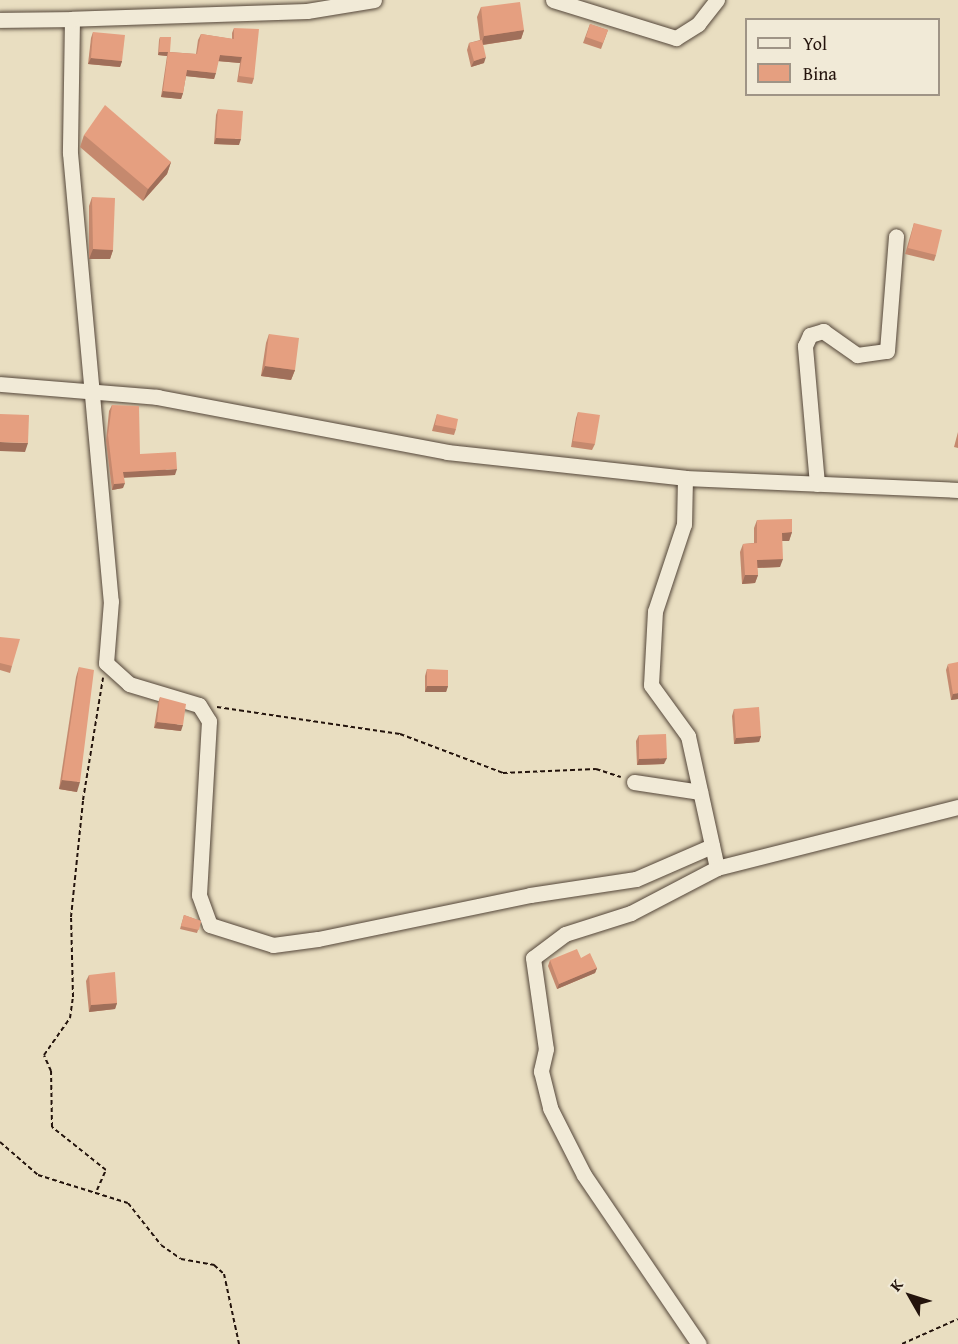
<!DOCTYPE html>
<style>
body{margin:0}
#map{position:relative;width:958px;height:1344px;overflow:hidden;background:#e9dec1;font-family:"Gentium Book Plus",serif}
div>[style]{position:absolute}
.path>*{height:2px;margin-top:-1px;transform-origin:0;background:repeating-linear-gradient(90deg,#23130c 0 4.5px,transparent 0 7.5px)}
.roads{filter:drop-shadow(0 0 2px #544639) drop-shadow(0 0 2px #544639)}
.minor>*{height:15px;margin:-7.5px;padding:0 7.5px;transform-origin:7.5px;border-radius:7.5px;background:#f1ead7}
.wall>*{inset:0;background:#c5896e}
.shaded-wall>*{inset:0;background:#a06f5a}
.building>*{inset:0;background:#e59f80}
span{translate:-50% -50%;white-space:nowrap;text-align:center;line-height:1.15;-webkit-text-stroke:5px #f1ead7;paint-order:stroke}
.legend{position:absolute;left:745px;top:18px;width:195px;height:78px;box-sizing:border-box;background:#f1ead7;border:2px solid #9f9486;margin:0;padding:8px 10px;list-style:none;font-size:18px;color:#23130c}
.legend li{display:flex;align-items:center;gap:12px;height:30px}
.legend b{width:30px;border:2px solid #9f9486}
.north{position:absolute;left:880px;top:1266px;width:60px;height:60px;-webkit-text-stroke:4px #f1ead7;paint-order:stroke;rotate:309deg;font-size:16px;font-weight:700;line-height:24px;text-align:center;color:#23130c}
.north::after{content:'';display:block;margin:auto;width:21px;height:27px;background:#23130c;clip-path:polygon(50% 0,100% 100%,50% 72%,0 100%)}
</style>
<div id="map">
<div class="path">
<i style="left:217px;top:707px;width:185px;rotate:8.4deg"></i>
<i style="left:400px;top:734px;width:110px;rotate:20.7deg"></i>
<i style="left:503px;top:773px;width:93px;rotate:-2.5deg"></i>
<i style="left:596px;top:769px;width:26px;rotate:18deg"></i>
<i style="left:0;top:1142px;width:50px;rotate:41deg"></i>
<i style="left:38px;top:1175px;width:94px;rotate:17.3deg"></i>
<i style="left:128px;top:1203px;width:53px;rotate:51.8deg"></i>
<i style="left:161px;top:1245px;width:24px;rotate:35deg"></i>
<i style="left:181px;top:1259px;width:34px;rotate:10deg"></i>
<i style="left:214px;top:1265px;width:13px;rotate:42deg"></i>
<i style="left:224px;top:1274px;width:72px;rotate:77.9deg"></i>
<i style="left:97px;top:1190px;width:22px;rotate:-66deg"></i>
<i style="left:106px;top:1170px;width:69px;rotate:-141.5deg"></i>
<i style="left:52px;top:1127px;width:56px;rotate:-91deg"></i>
<i style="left:51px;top:1071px;width:17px;rotate:-114deg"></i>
<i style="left:44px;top:1055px;width:45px;rotate:-54.9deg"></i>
<i style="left:70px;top:1018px;width:21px;rotate:-82deg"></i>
<i style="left:73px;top:997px;width:80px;rotate:-91.4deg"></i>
<i style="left:71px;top:917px;width:118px;rotate:-84.1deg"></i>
<i style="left:83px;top:800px;width:124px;rotate:-80.7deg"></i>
<i style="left:902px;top:1344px;width:61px;rotate:-24.1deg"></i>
</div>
<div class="roads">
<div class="minor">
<i style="left:374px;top:0;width:68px;rotate:170.7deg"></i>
<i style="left:307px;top:11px;width:235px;rotate:178.1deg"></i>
<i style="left:72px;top:19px;width:134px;rotate:90.9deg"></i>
<i style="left:70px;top:153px;width:450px;rotate:84.8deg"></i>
<i style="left:111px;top:601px;width:62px;rotate:94.6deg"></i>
<i style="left:106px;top:663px;width:31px;rotate:42deg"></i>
<i style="left:129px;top:684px;width:73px;rotate:16.7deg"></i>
<i style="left:199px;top:705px;width:19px;rotate:58deg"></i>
<i style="left:209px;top:721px;width:174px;rotate:93.3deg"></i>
<i style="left:199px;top:895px;width:32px;rotate:70deg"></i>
<i style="left:210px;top:925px;width:66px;rotate:17.6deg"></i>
<i style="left:273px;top:945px;width:45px;rotate:-7.6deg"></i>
<i style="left:318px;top:939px;width:217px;rotate:-11.7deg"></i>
<i style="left:530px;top:895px;width:107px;rotate:-8.6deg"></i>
<i style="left:636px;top:879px;width:83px;rotate:-23.5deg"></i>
<i style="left:553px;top:0;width:129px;rotate:17.2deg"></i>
<i style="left:676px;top:38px;width:26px;rotate:-32deg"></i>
<i style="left:698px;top:24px;width:31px;rotate:-52deg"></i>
<i style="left:0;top:20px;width:72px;rotate:-0.8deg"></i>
<i style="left:0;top:384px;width:158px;rotate:4.7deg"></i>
<i style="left:157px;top:397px;width:295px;rotate:10.7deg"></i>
<i style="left:447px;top:452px;width:239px;rotate:6.2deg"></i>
<i style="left:685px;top:478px;width:273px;rotate:2.5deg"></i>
<i style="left:685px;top:478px;width:46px;rotate:91.2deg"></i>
<i style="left:684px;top:524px;width:92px;rotate:108.4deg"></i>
<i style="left:655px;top:611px;width:74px;rotate:93.1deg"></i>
<i style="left:651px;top:685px;width:63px;rotate:54deg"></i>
<i style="left:688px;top:736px;width:135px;rotate:77.6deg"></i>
<i style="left:717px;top:868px;width:97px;rotate:152.4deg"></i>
<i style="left:631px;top:913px;width:69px;rotate:162.3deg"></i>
<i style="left:565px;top:934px;width:40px;rotate:143deg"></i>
<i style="left:533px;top:958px;width:92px;rotate:81.9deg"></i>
<i style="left:546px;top:1049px;width:23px;rotate:103deg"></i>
<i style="left:541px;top:1071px;width:38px;rotate:76deg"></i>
<i style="left:550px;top:1108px;width:75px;rotate:63.1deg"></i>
<i style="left:584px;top:1175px;width:204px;rotate:55.8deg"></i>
<i style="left:817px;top:484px;width:139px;rotate:-95deg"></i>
<i style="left:805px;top:346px;width:12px;rotate:-66deg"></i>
<i style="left:810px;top:335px;width:14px;rotate:-17deg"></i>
<i style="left:823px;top:331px;width:42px;rotate:35.2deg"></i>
<i style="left:857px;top:355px;width:30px;rotate:-8deg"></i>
<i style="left:887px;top:351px;width:115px;rotate:-85.5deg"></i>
<i style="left:634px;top:782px;width:67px;rotate:8.6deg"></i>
<i style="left:717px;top:868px;width:249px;rotate:-14.2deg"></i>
</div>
</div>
<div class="wall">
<i style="clip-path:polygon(481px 7px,524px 30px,521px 39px,483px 45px,484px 63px,471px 67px,467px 50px,469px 43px,480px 40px,477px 17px)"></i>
<i style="clip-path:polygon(590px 24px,608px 30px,601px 49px,583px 43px)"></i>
<i style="clip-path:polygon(234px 28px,254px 78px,252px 84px,237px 82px,240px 63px,218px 61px,214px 79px,186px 76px,183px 93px,181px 99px,161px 97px,167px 56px,158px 55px,159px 40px,160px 37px,170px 52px,196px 54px,198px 40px,201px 34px,232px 39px,232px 33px)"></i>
<i style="clip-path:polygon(93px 32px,122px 61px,120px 67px,88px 64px,91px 38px)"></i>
<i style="clip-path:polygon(218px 109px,239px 145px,214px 144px,216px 115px)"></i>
<i style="clip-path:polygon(84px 135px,171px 162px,167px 174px,143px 201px,80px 147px)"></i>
<i style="clip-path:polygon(92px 197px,113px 250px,110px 259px,89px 259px,89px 206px)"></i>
<i style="clip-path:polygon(914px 223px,936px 255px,934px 261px,905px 254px)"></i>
<i style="clip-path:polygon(269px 334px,295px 370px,291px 380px,261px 376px,266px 343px)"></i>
<i style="clip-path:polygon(112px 405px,140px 454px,175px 475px,124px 477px,123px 488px,112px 490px,106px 441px,109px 411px)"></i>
<i style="clip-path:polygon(578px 412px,595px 444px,592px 450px,571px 447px,576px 418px)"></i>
<i style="clip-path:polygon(437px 414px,456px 429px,454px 435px,432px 431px)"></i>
<i style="clip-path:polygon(958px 432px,958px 448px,954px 447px)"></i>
<i style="clip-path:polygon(757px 520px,792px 532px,789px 541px,782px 541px,780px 567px,757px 568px,758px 575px,755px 583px,742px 584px,740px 552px,743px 544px,754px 543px,754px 528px)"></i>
<i style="clip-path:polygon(0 637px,12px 666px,10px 673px,0 670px)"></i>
<i style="clip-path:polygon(948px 664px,958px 699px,951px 700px,946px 670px)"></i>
<i style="clip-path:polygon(79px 667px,77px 792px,59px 789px,76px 677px)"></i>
<i style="clip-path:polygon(427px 669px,448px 686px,446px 692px,425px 692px,425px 676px)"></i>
<i style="clip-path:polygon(160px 697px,181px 731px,154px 728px,158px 703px)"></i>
<i style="clip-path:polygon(734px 709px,761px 736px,759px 742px,734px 744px,732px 716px)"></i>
<i style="clip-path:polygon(639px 735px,664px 764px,637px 765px,636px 741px)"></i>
<i style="clip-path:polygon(184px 915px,201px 921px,197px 933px,180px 929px)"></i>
<i style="clip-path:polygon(581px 958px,597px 968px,595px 973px,557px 989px,548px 966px,550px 960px)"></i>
<i style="clip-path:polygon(89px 975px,117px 1003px,115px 1009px,89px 1012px,86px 981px)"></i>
</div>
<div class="shaded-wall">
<i style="clip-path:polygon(524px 30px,521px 39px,481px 45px,484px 36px)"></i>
<i style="clip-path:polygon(159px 52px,168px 52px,167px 56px,158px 55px)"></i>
<i style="clip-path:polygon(220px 55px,242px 57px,240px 63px,217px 61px)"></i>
<i style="clip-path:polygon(486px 57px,484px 63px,471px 67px,474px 61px)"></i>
<i style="clip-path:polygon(91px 58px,122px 61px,120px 67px,88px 64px)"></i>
<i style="clip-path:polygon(187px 70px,216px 73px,214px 79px,185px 76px)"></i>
<i style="clip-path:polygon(163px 91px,183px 93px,181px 99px,161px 97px)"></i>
<i style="clip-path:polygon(216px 138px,241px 139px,239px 145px,214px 144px)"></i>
<i style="clip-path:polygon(171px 162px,167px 174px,143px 201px,148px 189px)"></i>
<i style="clip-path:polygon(93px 249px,113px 250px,110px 259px,89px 259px)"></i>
<i style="clip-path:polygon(265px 366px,295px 370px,291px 380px,261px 376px)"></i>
<i style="clip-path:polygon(0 442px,28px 443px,25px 452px,0 451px)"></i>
<i style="clip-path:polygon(177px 469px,175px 475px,121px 478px,123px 472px)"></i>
<i style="clip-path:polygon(125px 483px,123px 488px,112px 490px,114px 484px)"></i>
<i style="clip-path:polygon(792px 532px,789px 541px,779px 541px,782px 533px)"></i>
<i style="clip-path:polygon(783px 559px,780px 567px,754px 568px,757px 560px)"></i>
<i style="clip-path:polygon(745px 575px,758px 575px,755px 583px,742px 584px)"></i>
<i style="clip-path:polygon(427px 686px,448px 686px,446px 692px,425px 692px)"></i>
<i style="clip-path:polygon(958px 693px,958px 699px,951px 700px,953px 694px)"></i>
<i style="clip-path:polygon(157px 722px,183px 725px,181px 731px,154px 728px)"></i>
<i style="clip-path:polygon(761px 736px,759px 742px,734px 744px,736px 738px)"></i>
<i style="clip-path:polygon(667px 758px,664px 764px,637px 765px,639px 759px)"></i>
<i style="clip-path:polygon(62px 780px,80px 782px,77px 792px,59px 789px)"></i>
<i style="clip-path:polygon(597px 968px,595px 973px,557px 989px,559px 984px)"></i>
<i style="clip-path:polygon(117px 1003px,115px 1009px,89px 1012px,91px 1005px)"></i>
</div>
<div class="building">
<i style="clip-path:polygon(520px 2px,524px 30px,484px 36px,481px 7px)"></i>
<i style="clip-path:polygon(590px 24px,608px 30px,603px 43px,586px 37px)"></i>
<i style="clip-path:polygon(234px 28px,259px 29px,254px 78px,239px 76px,242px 57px,220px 55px,216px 73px,187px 70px,183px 93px,163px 91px,168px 52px,197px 54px,201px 34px,234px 39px)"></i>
<i style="clip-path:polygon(93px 32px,125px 35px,122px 61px,91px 58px)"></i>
<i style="clip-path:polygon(160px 37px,171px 37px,170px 52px,159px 52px)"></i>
<i style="clip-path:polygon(482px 40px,486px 57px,474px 61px,469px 43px)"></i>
<i style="clip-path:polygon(105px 105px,171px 162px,148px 189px,84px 135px)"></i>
<i style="clip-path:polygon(218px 109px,243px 111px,241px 139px,216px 138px)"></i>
<i style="clip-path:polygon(92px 197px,115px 198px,113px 250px,93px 249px)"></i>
<i style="clip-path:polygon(914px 223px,942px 230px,936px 255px,908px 248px)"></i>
<i style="clip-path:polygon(269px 334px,299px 338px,295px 370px,265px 366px)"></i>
<i style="clip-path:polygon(112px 405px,139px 406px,140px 454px,176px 452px,177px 469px,123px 472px,125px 483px,114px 484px,108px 435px)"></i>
<i style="clip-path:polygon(578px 412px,600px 415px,595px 444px,573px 441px)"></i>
<i style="clip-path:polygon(0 414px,29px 415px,28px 443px,0 442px)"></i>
<i style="clip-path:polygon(437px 414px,458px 419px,456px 429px,435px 425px)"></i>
<i style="clip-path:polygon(792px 519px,792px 532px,782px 533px,783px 559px,757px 560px,758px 575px,745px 575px,743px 544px,757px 543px,757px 520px)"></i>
<i style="clip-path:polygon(0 637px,20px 639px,12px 666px,0 663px)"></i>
<i style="clip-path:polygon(958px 662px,958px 693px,953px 694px,948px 664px)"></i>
<i style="clip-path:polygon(79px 667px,94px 670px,80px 782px,62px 780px)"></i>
<i style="clip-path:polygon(427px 669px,448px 670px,448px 686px,427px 686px)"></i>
<i style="clip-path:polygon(160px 697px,186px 704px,183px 725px,157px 722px)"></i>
<i style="clip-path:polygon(759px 707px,761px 736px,736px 738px,734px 709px)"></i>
<i style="clip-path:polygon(666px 734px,667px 758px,639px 759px,639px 735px)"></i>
<i style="clip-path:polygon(184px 915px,201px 921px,199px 930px,181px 926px)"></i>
<i style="clip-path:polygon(577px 949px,581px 958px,590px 953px,597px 968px,559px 984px,550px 960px)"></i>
<i style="clip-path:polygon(115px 972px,117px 1003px,91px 1005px,89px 975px)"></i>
</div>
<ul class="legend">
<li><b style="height:8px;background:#f1ead7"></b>Yol</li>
<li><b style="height:16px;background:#e59f80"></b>Bina</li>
</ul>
<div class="north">K</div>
</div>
